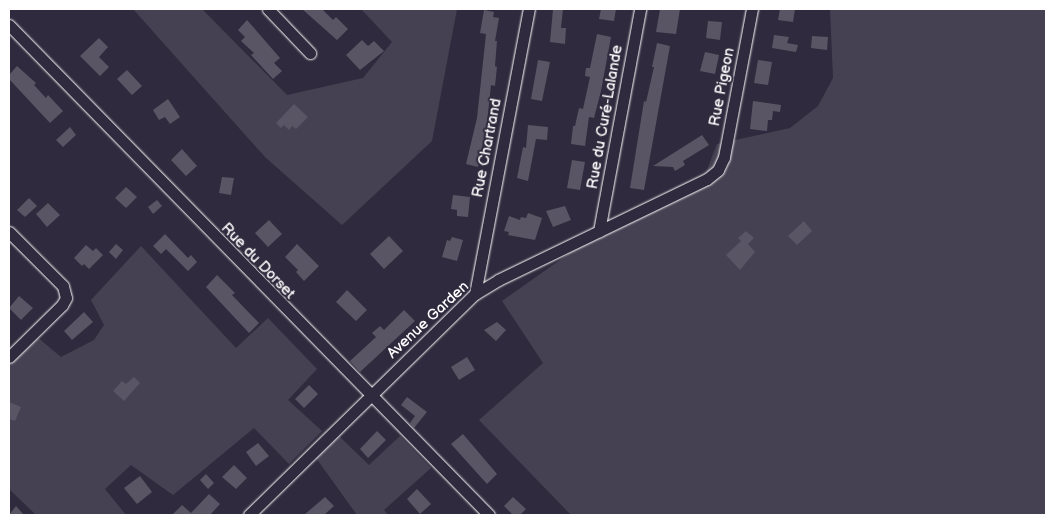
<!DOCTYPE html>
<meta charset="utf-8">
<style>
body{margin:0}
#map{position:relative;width:1055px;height:524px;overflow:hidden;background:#2f2a3d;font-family:"Balsamiq Sans",sans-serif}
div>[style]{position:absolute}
.green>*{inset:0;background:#464152}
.building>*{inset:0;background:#595564}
.roads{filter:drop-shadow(0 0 1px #fff) drop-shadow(0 0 1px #fff)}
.minor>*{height:11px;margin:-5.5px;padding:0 5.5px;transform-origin:5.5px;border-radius:5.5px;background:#2f2a3d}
span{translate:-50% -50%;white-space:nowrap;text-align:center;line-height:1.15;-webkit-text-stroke:4px #2f2a3d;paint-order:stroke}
.street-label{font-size:15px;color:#fff}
.frame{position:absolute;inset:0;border:10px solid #fff;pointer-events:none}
</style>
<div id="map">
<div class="green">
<i style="clip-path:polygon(133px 9px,202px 9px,287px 95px,363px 78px,392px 42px,361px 9px,457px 9px,432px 141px,342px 225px,265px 157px)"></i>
<i style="clip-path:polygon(830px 9px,1046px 9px,1046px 515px,571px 515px,479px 420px,543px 363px,502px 301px,567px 255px,595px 227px,705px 175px,717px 144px,790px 128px,818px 106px,833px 78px)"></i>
<i style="clip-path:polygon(141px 246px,236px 348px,268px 318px,317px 369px,288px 400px,322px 431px,289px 464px,254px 428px,173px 495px,131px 465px,105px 489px,126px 515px,36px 515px,9px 489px,9px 365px,36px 336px,61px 357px,94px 340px,104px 325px,91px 300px)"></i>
<i style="clip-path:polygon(339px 436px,369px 465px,400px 436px,431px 468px,384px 510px,388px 515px,357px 515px,316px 458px)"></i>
</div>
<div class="building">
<i style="clip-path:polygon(302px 9px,322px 9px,333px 20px,336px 17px,348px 29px,337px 40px)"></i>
<i style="clip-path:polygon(553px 9px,563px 9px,561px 28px,566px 28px,565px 44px,550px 42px)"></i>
<i style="clip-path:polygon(601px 9px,616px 9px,614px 21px,599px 19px)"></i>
<i style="clip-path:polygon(660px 9px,680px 9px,676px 34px,656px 32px)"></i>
<i style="clip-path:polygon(780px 9px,795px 9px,793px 22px,778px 20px)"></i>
<i style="clip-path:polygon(484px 10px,494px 12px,493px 17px,499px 18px,495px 41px,497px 41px,495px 66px,497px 67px,495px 86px,491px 85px,487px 123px,478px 167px,466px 164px,477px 118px,486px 34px,480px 33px)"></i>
<i style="clip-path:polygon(247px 20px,280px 58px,274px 63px,282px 71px,273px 79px,251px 55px,254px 53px,241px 41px,245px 37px,238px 30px)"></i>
<i style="clip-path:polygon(708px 21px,722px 22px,720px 40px,706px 38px)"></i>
<i style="clip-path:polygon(597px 34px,611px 37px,601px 91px,594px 118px,589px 117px,585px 146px,571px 144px,573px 126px,575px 126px,579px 108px,583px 109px,590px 77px,585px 76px,586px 68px,590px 68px)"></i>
<i style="clip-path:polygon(774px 35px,789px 37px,787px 43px,798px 45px,796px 52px,772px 48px)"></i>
<i style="clip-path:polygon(812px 36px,828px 37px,827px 50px,811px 48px)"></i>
<i style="clip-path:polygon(99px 38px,108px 47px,99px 57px,109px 67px,100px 76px,80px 56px)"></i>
<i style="clip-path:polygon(362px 40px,368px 46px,374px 41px,384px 51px,360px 70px,346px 55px)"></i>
<i style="clip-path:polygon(657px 43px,670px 46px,644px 190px,630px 188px,644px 101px,646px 102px,654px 67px,652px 67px)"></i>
<i style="clip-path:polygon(705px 52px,719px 55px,715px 74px,700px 71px)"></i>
<i style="clip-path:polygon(538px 60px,550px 62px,542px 101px,531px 99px)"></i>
<i style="clip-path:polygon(758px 60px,772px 62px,768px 85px,754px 83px)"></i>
<i style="clip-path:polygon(17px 66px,36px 83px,34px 85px,46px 98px,48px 95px,63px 111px,50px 123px,9px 79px,9px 75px)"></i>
<i style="clip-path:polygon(127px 70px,142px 86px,132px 95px,117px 79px)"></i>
<i style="clip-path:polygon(168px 99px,180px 117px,170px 124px,165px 117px,159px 120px,153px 110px)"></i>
<i style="clip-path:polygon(753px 101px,781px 105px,780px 112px,773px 111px,772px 120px,768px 120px,767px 131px,750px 129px)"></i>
<i style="clip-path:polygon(294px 104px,308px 117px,296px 129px,292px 126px,289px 130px,284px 125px,281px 128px,276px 123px)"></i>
<i style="clip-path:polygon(528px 125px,548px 127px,547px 140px,536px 139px,528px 181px,517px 178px,523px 147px,526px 148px)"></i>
<i style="clip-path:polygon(70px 127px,76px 135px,63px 147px,56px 140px)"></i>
<i style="clip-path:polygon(702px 135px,709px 145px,683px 161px,685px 165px,675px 171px,673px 167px,653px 166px)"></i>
<i style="clip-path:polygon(182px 149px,197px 166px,186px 176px,171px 160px)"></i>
<i style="clip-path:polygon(572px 160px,585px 162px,580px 190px,567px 188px)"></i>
<i style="clip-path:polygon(222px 177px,234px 178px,231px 195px,219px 193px)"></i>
<i style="clip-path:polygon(126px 187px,137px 197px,126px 208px,115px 198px)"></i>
<i style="clip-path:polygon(453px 195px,470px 197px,468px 217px,457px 216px,457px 210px,451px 209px)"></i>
<i style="clip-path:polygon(29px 198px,37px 206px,25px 217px,17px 210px)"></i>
<i style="clip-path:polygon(157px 200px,162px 206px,153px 214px,148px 207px)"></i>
<i style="clip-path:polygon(48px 203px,60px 215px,47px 227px,36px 214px)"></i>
<i style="clip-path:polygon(565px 206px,571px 220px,553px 227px,546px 211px)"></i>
<i style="clip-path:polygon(528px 213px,542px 218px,535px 240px,508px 235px,509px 232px,504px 231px,509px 216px,520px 220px,521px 217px,526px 218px)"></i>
<i style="clip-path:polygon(269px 220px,282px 234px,268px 247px,255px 233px)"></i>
<i style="clip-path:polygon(804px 221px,812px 231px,797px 245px,788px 236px)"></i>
<i style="clip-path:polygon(746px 231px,754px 238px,748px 244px,755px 252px,740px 270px,726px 255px,741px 241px,738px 238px)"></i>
<i style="clip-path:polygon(165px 234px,188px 258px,191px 255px,197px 262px,188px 271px,166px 249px,161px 254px,153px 246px)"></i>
<i style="clip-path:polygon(389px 236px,403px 251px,384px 269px,370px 254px)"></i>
<i style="clip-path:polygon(452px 237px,463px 240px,457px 261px,442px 257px,447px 240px,450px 241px)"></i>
<i style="clip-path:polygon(116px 244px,123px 250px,116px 259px,109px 252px)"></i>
<i style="clip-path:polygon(297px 244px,319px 266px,304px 281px,296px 272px,298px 270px,285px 257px)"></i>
<i style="clip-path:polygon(86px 245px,93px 251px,96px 248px,103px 255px,89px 269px,84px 264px,82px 266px,74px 258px)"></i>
<i style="clip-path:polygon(217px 275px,235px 293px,232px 295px,259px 323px,249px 333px,206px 287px)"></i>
<i style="clip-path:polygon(347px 290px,367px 310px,356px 321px,336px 302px)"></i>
<i style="clip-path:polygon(19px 296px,33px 308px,21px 320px,9px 308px)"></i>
<i style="clip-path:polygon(404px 310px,415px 321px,360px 372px,350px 361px,376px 337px,372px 333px,380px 326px,384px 330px)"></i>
<i style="clip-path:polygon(84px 312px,93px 322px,72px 340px,64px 331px)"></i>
<i style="clip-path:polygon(497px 322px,506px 330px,496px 341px,484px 330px)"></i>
<i style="clip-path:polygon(467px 357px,475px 370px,459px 380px,451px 367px)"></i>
<i style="clip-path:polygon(134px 377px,140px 383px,124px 401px,113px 391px,122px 381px,126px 384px)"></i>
<i style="clip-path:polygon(309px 385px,318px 394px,304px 408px,295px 399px)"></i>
<i style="clip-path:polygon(407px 397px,427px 412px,414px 428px,410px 423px,415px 416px,401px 405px)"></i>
<i style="clip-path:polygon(9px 402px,21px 407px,15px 421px,9px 419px)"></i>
<i style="clip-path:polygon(377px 431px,386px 440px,368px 458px,360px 449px)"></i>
<i style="clip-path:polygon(463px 434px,497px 474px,487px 484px,451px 444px)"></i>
<i style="clip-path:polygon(258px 443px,269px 456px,256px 466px,246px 452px)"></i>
<i style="clip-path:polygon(234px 465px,247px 478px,236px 489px,222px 477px)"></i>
<i style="clip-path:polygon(206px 474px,214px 483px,208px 489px,200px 480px)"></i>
<i style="clip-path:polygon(140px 476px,152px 492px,137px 504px,124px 488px)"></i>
<i style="clip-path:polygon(417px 489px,431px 504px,420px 514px,407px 499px)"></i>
<i style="clip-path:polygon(209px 494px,220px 504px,210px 515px,172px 515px,182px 505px,191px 513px)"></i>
<i style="clip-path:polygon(325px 497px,334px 506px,324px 515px,304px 515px)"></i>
<i style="clip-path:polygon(513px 497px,526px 509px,520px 515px,513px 515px,504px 506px)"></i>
<i style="clip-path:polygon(16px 506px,24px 515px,9px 515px)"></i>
</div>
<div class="roads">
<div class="minor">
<i style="left:268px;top:9px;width:61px;rotate:46.3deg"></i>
<i style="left:9px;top:25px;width:686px;rotate:45.59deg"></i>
<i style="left:599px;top:231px;width:226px;rotate:-79.5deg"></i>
<i style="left:9px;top:232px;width:76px;rotate:45deg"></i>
<i style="left:63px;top:286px;width:12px;rotate:76deg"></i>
<i style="left:66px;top:298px;width:8px;rotate:120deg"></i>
<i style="left:62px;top:305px;width:74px;rotate:135.5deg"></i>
<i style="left:475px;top:294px;width:290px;rotate:-79.3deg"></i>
<i style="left:249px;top:515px;width:316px;rotate:-44.4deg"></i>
<i style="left:475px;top:294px;width:27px;rotate:-31deg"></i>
<i style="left:498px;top:280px;width:232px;rotate:-25.8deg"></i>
<i style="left:707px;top:179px;width:14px;rotate:-39deg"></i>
<i style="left:718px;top:170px;width:14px;rotate:-65deg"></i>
<i style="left:724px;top:157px;width:151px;rotate:-79.3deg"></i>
</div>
</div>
<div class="street-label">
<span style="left:722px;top:87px;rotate:-79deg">Rue Pigeon</span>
<span style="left:605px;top:117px;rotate:-80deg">Rue du Curé-Lalande</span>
<span style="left:487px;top:148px;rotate:-79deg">Rue Chartrand</span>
<span style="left:258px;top:261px;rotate:46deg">Rue du Dorset</span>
<span style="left:428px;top:320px;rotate:-43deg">Avenue Garden</span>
</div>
<div class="frame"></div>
</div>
